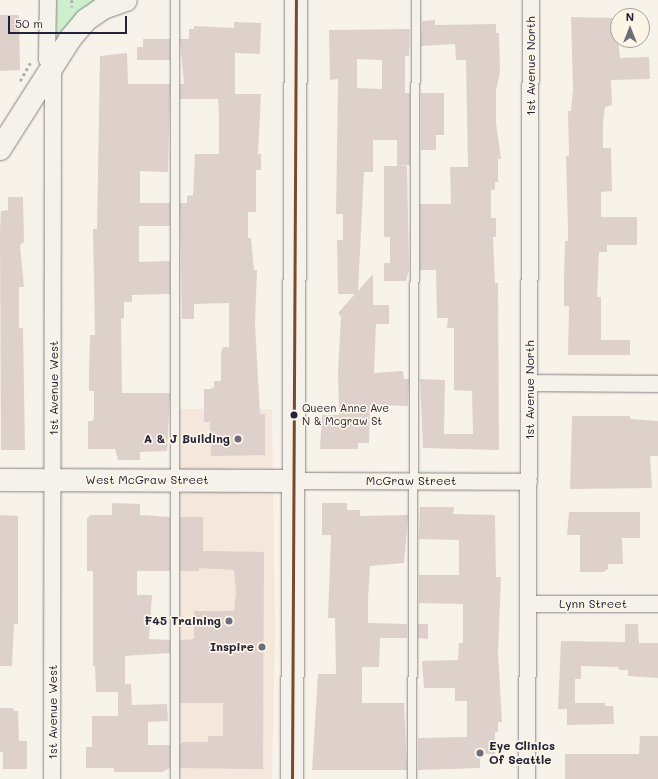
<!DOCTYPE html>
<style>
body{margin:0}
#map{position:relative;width:658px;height:779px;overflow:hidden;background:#f7f3ea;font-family:Mali,sans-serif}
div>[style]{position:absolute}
.built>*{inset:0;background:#f5e7db}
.green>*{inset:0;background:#ceefcc}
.building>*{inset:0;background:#ded1cb}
.path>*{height:2.5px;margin-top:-1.25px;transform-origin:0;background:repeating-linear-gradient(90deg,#b0aead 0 3px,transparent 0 6px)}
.roads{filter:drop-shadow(0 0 1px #868485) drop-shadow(0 0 1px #868485)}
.lane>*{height:8px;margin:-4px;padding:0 4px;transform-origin:4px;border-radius:4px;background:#f5f2ec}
.street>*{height:16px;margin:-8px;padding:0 8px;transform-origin:8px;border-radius:8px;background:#f5f2ec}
.secondary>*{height:22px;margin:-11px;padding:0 11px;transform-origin:11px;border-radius:11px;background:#f5f2ec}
.bus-1>*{height:3px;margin:-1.5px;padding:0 1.5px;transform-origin:1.5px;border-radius:1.5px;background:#7a4b2a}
.dots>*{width:11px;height:11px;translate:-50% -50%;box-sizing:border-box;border:2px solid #fcf5e5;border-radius:50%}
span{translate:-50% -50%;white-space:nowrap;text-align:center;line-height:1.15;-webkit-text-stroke:3.5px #fcf5e5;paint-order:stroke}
.bus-label{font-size:11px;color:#22223b}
.left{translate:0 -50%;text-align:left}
.street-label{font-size:12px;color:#22223b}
.poi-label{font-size:12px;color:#22223b;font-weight:700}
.right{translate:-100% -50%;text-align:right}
.north{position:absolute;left:610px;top:8px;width:40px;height:40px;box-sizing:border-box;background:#fcf5e5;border:1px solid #a5a1a1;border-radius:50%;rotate:0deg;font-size:11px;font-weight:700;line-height:16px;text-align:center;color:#22223b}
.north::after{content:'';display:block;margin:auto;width:14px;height:18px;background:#6d6b78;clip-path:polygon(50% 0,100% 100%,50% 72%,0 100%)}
.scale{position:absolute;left:8px;top:16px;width:119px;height:18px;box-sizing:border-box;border:2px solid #22223b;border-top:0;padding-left:5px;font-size:12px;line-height:14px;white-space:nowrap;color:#22223b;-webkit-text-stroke:3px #fcf5e5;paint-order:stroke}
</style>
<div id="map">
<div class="built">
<i style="clip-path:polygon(179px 409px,272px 409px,275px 631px,272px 779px,176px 779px)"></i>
</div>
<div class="green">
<i style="clip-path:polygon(54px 0,95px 0,56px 42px,53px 22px)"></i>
</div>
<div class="building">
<i style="clip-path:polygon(0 15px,19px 15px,20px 70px,0 71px)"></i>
<i style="clip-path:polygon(571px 17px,616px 18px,620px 58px,649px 57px,650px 79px,611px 80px,612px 105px,605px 107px,603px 122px,603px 148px,611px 148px,612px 191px,601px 192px,601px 217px,637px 217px,637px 245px,607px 245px,607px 252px,599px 252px,597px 297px,601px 297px,601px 340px,630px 340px,630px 355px,568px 355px,569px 306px,564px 306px,564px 279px,565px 241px,568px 241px,568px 231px,566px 156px,569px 156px,568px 111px,571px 111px,573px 89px)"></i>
<i style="clip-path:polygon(435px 20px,435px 25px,496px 24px,496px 33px,499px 33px,500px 73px,496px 90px,496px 123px,501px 159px,498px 159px,498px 182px,495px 182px,495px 190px,491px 190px,491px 218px,496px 218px,496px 237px,493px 237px,495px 283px,498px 283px,499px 450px,423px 448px,420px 379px,445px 380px,444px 434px,473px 434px,472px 391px,454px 390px,454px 328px,447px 328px,448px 318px,437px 318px,436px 270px,420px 270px,420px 204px,451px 204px,450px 167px,468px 167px,466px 60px,456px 60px,455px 44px,421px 46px,422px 21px)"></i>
<i style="clip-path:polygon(234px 22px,261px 23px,260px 54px,235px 53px,235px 94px,261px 94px,258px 154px,261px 154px,261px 170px,256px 170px,256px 212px,248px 212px,248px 238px,251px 238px,254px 270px,257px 270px,255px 324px,260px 414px,265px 414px,265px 455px,211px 456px,210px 422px,204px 422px,204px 389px,210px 389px,214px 387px,214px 381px,221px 381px,221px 353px,223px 347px,229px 347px,229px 303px,194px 304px,194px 319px,182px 319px,180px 203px,187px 203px,187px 196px,193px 195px,195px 154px,219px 154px,219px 116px,218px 99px,180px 99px,180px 84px,184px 84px,180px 39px,189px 39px,189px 29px,194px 29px,194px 26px,234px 28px)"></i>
<i style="clip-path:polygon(evenodd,410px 29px,409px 56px,405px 56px,405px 93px,410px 93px,410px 165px,397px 166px,397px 140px,373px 140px,373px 172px,364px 172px,358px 291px,373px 274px,373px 305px,389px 305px,389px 324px,376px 324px,374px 373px,403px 371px,404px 379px,409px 379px,408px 406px,370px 405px,369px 443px,358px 443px,358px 449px,320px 449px,322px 415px,339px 415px,338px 370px,341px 317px,338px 313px,355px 294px,338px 294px,337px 240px,343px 240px,343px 214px,336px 214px,338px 79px,330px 80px,329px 30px,410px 29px,357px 59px,382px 60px,382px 89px,357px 88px,357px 59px)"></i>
<i style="clip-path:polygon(143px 39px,170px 39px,170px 60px,137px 60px,137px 47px,143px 47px)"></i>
<i style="clip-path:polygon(127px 53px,128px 84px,170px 84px,168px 172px,140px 171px,140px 203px,170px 203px,170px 226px,139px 226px,139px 262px,170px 261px,170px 294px,132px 295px,132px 302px,124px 302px,124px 319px,121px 318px,122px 393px,170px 393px,167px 451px,140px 452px,140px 460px,118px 460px,115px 449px,88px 449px,88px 421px,93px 421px,94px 416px,94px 391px,89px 391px,89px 371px,90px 335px,95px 335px,93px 229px,97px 229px,100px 56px)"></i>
<i style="clip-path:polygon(421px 93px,444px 93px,444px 135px,436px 135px,436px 150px,421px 150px)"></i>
<i style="clip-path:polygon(384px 166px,407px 166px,409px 270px,406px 281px,384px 281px,384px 263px,390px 263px,390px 237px,384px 237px)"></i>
<i style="clip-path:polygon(8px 197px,23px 197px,24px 242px,20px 245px,24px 287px,19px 287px,19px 328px,23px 328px,25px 450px,1px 450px,0 232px,1px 211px,8px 210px)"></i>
<i style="clip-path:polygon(572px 416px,630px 416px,630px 419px,658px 421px,658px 456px,650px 456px,652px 488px,570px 489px)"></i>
<i style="clip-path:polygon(112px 503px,140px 504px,140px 515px,170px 517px,170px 571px,137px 571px,137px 595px,152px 595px,149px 639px,170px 640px,170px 653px,125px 656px,125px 684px,131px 684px,132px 705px,167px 704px,168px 721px,148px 722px,148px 745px,170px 745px,170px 768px,162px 772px,114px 772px,114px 768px,86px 768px,86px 747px,92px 747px,92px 716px,118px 716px,118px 692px,96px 692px,95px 666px,93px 666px,93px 571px,87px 571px,87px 519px,90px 515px,112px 515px)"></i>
<i style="clip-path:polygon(322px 503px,347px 503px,347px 510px,360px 510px,360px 516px,408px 515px,404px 563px,370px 566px,368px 598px,368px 623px,407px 624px,407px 638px,380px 638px,379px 667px,362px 667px,362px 703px,404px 703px,407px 770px,312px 770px,318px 674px,336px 674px,335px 618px,328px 618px,331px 535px,322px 535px)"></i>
<i style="clip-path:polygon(420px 507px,454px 507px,453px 514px,495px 515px,496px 577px,501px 577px,498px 653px,502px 722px,498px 722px,498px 732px,495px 732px,495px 754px,480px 754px,480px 768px,418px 770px,418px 738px,467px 737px,467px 701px,455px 701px,455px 688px,424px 688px,422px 661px,458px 660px,459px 643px,463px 643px,463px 604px,419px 603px,419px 575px,459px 575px,459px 540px,419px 539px)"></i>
<i style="clip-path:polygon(569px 512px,640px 512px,640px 538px,622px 538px,623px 564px,608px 564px,608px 569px,604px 572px,580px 572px,580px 535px,567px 535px)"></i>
<i style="clip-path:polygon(0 515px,18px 516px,18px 624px,14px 624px,12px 666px,0 666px)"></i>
<i style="clip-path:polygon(180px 517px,203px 517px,203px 551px,264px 552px,263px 769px,180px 768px,180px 745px,183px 742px,208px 742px,208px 736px,223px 736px,223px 703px,180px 703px,180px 640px,194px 639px,194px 611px,234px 611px,236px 592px,234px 570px,199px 568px,199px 571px,180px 571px)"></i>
<i style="clip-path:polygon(418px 624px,428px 624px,428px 639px,418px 638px)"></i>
<i style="clip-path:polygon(625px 624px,638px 624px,639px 643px,658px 643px,658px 678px,628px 676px,628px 670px,619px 670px,618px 667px,581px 666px,581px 679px,575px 679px,575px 703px,605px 703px,605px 706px,613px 706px,614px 724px,567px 725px,567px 709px,558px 709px,561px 641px,625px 642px)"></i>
<i style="clip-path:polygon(0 708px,13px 708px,14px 711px,18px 711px,19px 741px,27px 741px,27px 769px,3px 769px,3px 752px,0 752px)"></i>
<i style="clip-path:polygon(640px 736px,658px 736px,658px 779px,565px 779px,565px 754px,639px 754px)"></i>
</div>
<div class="path">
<i style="left:72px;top:0;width:7px;rotate:90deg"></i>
<i style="left:20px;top:81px;width:23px;rotate:-61deg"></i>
</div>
<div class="roads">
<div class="lane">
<i style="left:175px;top:0;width:779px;rotate:90deg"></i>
<i style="left:412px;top:779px;width:779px;rotate:-89.71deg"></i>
</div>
<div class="street">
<i style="left:48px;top:0;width:59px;rotate:91deg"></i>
<i style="left:47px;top:59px;width:11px;rotate:56deg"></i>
<i style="left:53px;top:68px;width:711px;rotate:90.08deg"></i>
<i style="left:530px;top:383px;width:128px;rotate:0.4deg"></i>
<i style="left:294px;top:481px;width:235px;rotate:0.2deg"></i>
<i style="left:528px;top:604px;width:130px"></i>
<i style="left:527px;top:779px;width:779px;rotate:-89.71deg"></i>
</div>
<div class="secondary">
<i style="left:0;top:149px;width:130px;rotate:-57.5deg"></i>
<i style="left:70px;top:39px;width:25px;rotate:-50deg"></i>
<i style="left:86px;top:20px;width:21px;rotate:-35deg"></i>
<i style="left:103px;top:8px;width:24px;rotate:-19deg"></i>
<i style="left:0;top:480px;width:294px;rotate:0.2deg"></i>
<i style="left:292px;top:779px;width:779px;rotate:-89.71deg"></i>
</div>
</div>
<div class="bus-1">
<i style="left:292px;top:779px;width:779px;rotate:-89.71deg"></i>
</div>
<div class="dots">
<i style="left:294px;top:415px;background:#22223b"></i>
<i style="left:238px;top:439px;background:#6d6b78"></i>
<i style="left:229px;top:621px;background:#6d6b78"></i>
<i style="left:262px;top:647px;background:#6d6b78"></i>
<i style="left:480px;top:753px;background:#6d6b78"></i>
</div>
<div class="bus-label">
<span class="left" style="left:302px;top:415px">Queen Anne Ave<br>N &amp; Mcgraw St</span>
</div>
<div class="street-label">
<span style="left:531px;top:66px;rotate:-90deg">1st Avenue North</span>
<span style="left:54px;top:388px;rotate:-90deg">1st Avenue West</span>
<span style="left:530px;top:390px;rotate:-90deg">1st Avenue North</span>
<span style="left:147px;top:480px">West McGraw Street</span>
<span style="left:411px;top:481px">McGraw Street</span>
<span style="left:593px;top:604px">Lynn Street</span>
<span style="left:53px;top:712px;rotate:-90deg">1st Avenue West</span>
</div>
<div class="poi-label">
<span class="right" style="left:230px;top:439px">A &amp; J Building</span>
<span class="right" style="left:221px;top:621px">F45 Training</span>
<span class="right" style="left:254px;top:647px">Inspire</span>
<span class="left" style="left:489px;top:753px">Eye Clinics<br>Of Seattle</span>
</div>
<div class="north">N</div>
<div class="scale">50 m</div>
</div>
